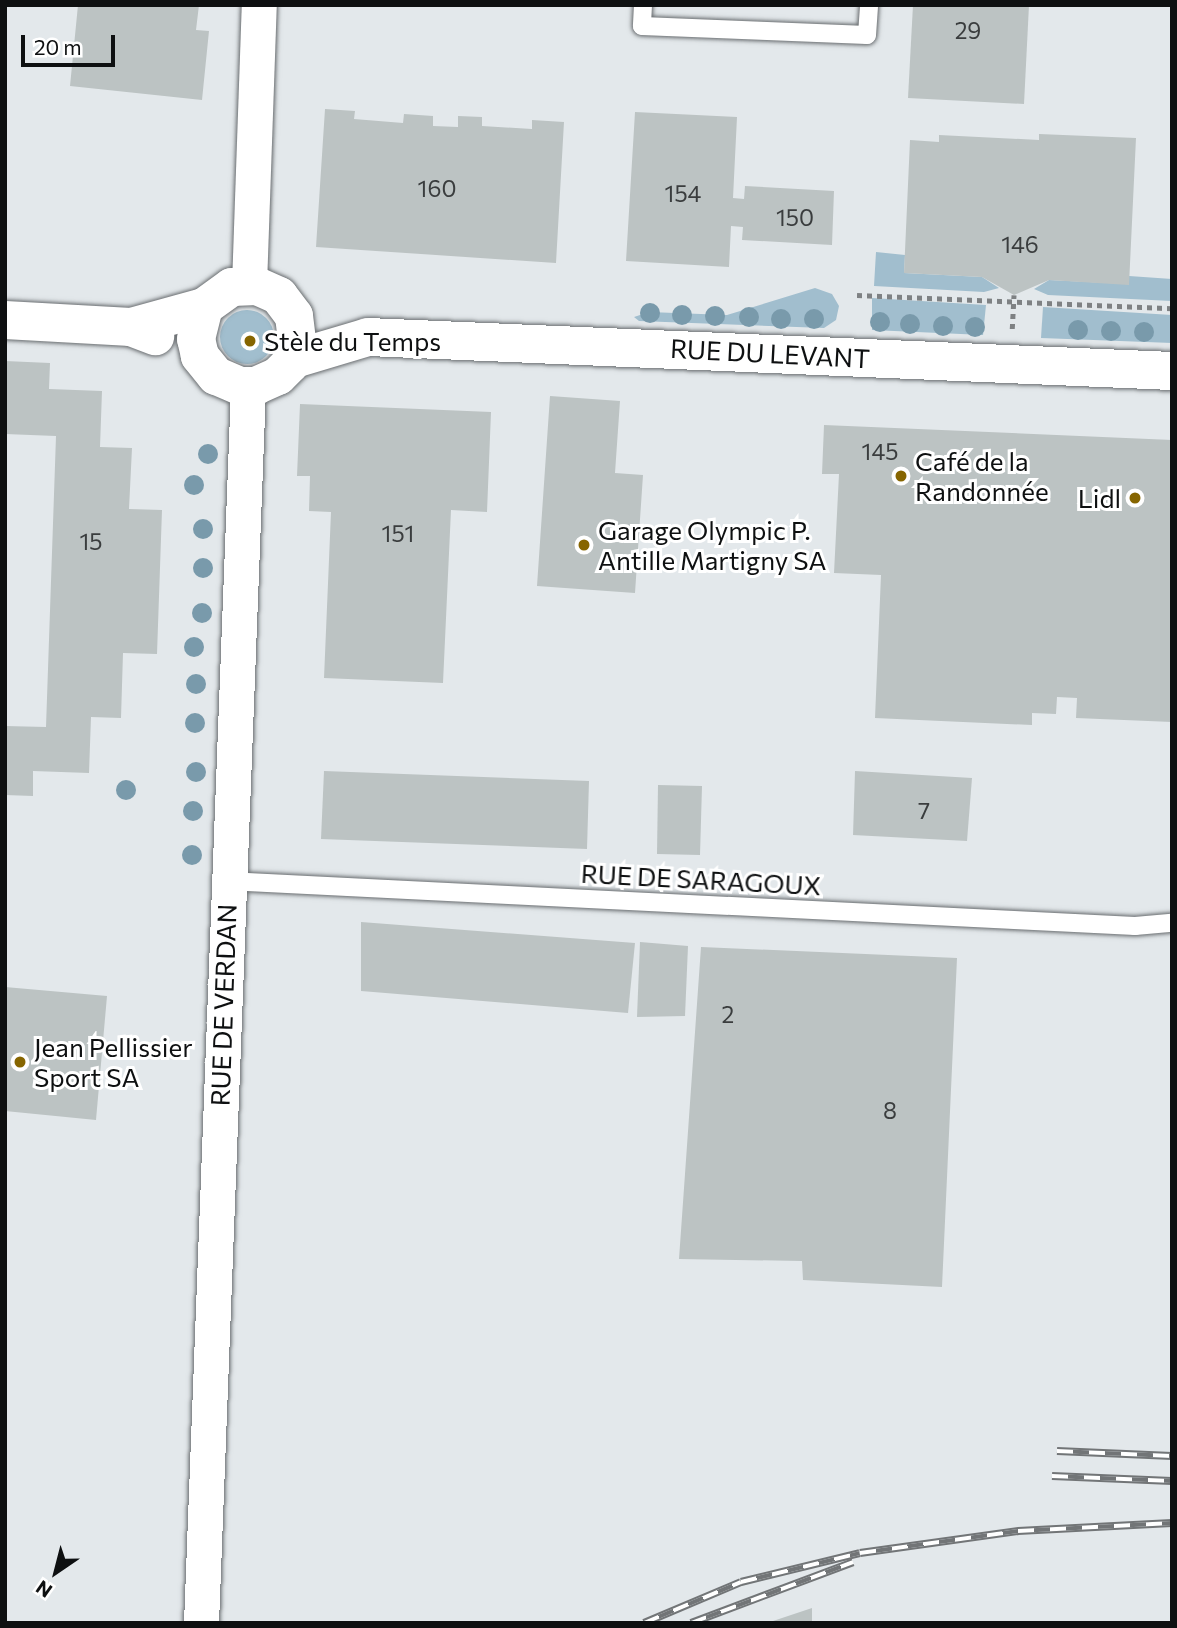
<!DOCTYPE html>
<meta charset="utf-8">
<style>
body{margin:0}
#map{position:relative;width:1177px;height:1628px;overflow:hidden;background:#e3e8eb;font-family:Commissioner,sans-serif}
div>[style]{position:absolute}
.green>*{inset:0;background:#a1bece}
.round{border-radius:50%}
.building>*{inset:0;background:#bcc3c3}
.path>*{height:4.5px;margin-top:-2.25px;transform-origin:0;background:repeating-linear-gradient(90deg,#7e8183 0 5px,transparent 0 10px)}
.roads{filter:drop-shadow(0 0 2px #696d70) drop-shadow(0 0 2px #696d70)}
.service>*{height:18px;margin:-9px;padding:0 9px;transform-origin:9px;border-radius:9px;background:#fff}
.minor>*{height:35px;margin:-17.5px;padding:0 17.5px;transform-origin:17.5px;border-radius:17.5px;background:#fff}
.tertiary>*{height:38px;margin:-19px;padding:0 19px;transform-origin:19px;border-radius:19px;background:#fff}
.rail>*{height:8px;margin-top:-4px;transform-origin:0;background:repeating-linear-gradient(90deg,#fff 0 16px,#727577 0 32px);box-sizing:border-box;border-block:2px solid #727577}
.trees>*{width:20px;height:20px;margin:-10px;border-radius:50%;background:#799aab}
.dots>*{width:19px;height:19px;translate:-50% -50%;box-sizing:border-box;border:4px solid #fff;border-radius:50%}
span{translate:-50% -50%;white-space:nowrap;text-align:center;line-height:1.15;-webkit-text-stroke:6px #fff;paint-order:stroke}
.number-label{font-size:23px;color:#3a3d3e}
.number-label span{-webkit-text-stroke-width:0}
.poi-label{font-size:26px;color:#0e1011}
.left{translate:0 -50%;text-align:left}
.right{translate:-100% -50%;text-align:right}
.street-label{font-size:26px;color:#0e1011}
.frame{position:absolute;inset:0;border:7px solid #0e1011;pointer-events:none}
.north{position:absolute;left:21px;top:1537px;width:70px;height:70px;-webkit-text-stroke:5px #fff;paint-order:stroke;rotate:215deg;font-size:19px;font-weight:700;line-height:28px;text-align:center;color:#0e1011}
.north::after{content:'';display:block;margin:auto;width:24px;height:32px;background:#0e1011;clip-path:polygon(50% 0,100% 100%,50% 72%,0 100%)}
.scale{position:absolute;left:21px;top:35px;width:94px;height:32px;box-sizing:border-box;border:4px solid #0e1011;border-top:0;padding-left:9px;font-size:21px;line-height:24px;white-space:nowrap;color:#0e1011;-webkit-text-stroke:5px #fff;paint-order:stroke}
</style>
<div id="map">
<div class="green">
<i style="clip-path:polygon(876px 252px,905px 255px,904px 273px,982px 277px,999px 288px,984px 292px,874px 286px)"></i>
<i style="clip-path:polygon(1129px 276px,1172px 279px,1172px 301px,1048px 295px,1034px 289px,1049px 280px,1128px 284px)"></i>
<i style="clip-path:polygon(815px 288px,832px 294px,839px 306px,836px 320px,824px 328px,639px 321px,634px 317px,649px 312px,727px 315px)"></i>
<i style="clip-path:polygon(872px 298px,986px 305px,983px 335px,872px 330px)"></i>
<i style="clip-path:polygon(1043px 307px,1172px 315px,1172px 343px,1041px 338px)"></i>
<i class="round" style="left:220px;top:310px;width:54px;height:54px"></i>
</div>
<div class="building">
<i style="clip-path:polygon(78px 5px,199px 5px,196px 30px,209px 31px,202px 100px,70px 86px)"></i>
<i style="clip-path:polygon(913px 5px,1029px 5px,1024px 104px,908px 98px)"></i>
<i style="clip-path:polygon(325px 109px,355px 111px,354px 119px,403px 123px,404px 114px,433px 116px,433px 126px,458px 127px,458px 116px,482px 117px,482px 126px,532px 129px,532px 120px,564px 122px,556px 263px,316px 247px)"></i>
<i style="clip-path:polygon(635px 112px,737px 117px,733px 198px,744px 199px,745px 186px,834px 191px,832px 245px,742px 240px,743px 227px,731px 226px,729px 267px,626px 261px)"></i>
<i style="clip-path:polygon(1039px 134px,1136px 138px,1129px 285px,1049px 280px,1014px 295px,982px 277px,904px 273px,910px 140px,939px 142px,939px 135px,1039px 140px)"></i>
<i style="clip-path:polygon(5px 361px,50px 363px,49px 389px,102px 391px,100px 447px,132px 448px,129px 509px,162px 510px,157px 654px,123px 653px,121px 718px,91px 717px,89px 773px,33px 771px,33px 796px,5px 795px,5px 726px,46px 727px,56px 436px,5px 434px)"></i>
<i style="clip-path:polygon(550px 396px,620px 401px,615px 473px,643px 475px,635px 593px,537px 586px)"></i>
<i style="clip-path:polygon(300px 404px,491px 412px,487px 512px,451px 510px,443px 683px,324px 678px,331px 512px,309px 511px,310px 476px,297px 476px)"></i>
<i style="clip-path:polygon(824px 425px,1172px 440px,1172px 722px,1076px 718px,1077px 698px,1057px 697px,1056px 714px,1032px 713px,1032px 725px,875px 718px,881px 575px,834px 573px,839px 474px,822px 474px)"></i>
<i style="clip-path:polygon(324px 771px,589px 781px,587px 849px,321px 839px)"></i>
<i style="clip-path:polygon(855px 771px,972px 778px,967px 841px,853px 835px)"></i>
<i style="clip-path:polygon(658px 785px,702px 786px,700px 855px,657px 854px)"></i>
<i style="clip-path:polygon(361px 922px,635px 943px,628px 1013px,361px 991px)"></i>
<i style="clip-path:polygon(640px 942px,688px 946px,685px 1016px,637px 1017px)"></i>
<i style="clip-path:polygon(701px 947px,957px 958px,942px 1287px,803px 1280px,802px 1261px,679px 1259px)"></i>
<i style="clip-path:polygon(5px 987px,107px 996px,96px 1120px,5px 1111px)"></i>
<i style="clip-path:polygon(812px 1608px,812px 1623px,770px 1623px,770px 1622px)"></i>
</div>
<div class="path">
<i style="left:857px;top:295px;width:315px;rotate:2.4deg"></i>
<i style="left:1012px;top:329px;width:34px;rotate:-87deg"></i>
</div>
<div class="roads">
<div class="service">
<i style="left:643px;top:5px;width:21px;rotate:93deg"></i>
<i style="left:642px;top:26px;width:225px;rotate:2.3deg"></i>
<i style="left:867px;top:35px;width:30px;rotate:-86deg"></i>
<i style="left:227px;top:881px;width:909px;rotate:2.84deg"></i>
<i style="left:1135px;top:926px;width:37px;rotate:-5deg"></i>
</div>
<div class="minor">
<i style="left:249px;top:285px;width:280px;rotate:-88deg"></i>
<i style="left:201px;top:1623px;width:1237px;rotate:-87.82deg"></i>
</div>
<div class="tertiary">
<i style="left:5px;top:320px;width:126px;rotate:3.2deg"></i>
<i style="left:131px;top:327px;width:26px;rotate:21deg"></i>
<i style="left:131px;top:327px;width:76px;rotate:-15.3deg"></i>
<i style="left:204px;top:307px;width:34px;rotate:-36deg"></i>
<i style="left:232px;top:287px;width:25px;rotate:-2deg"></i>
<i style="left:257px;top:286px;width:24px;rotate:24deg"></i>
<i style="left:279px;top:296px;width:25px;rotate:53deg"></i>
<i style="left:294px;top:316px;width:24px;rotate:83deg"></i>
<i style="left:297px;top:340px;width:25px;rotate:106deg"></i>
<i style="left:290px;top:364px;width:17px;rotate:135deg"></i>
<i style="left:278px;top:376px;width:24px;rotate:156deg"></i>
<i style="left:256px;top:386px;width:16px;rotate:180deg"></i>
<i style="left:240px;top:386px;width:26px;rotate:-157deg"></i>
<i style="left:216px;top:376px;width:26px;rotate:-129deg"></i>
<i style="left:200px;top:356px;width:17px;rotate:-103deg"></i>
<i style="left:196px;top:339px;width:33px;rotate:-76deg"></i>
<i style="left:291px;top:360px;width:80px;rotate:-16.6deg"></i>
<i style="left:368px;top:337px;width:805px;rotate:2.42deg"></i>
</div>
</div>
<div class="rail">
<i style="left:1057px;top:1451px;width:115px;rotate:2.5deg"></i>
<i style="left:1052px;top:1476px;width:120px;rotate:2.4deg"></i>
<i style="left:644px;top:1623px;width:105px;rotate:-22.9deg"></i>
<i style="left:741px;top:1582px;width:122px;rotate:-13.7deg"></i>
<i style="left:860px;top:1553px;width:160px;rotate:-7.9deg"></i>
<i style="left:1018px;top:1531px;width:154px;rotate:-3deg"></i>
<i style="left:691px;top:1623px;width:173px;rotate:-20.6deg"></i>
</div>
<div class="trees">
<i style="left:650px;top:313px"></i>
<i style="left:682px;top:315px"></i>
<i style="left:715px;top:316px"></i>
<i style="left:749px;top:317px"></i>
<i style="left:781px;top:319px"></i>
<i style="left:814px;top:319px"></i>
<i style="left:880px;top:322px"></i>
<i style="left:910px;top:324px"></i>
<i style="left:943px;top:326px"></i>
<i style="left:975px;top:327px"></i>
<i style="left:1078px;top:330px"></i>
<i style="left:1111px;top:331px"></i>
<i style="left:1144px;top:332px"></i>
<i style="left:208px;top:454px"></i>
<i style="left:194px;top:485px"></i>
<i style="left:203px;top:529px"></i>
<i style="left:203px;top:568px"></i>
<i style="left:202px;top:613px"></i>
<i style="left:194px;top:647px"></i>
<i style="left:196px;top:684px"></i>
<i style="left:195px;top:723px"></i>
<i style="left:196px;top:772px"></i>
<i style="left:126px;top:790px"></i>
<i style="left:193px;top:811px"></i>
<i style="left:192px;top:855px"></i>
</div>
<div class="dots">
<i style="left:250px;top:341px;background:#866500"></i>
<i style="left:901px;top:476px;background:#866500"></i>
<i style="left:1135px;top:498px;background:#866500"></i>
<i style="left:584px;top:545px;background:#866500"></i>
<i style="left:20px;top:1062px;background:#866500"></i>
</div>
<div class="number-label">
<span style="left:968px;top:30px">29</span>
<span style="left:437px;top:188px">160</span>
<span style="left:683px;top:193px">154</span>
<span style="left:795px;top:217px">150</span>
<span style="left:1020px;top:244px">146</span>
<span style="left:880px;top:451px">145</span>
<span style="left:398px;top:533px">151</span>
<span style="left:91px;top:541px">15</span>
<span style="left:924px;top:810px">7</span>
<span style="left:728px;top:1014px">2</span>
<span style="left:890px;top:1110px">8</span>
</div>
<div class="poi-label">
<span class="left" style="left:264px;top:341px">Stèle du Temps</span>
<span class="left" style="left:915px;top:476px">Café de la<br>Randonnée</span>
<span class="right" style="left:1121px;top:498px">Lidl</span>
<span class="left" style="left:598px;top:545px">Garage Olympic P.<br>Antille Martigny SA</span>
<span class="left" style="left:34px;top:1062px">Jean Pellissier<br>Sport SA</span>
</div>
<div class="street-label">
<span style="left:770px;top:353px;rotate:3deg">RUE DU LEVANT</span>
<span style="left:701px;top:879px;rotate:3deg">RUE DE SARAGOUX</span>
<span style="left:223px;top:1005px;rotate:-88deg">RUE DE VERDAN</span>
</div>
<div class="frame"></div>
<div class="north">N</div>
<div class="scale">20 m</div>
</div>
